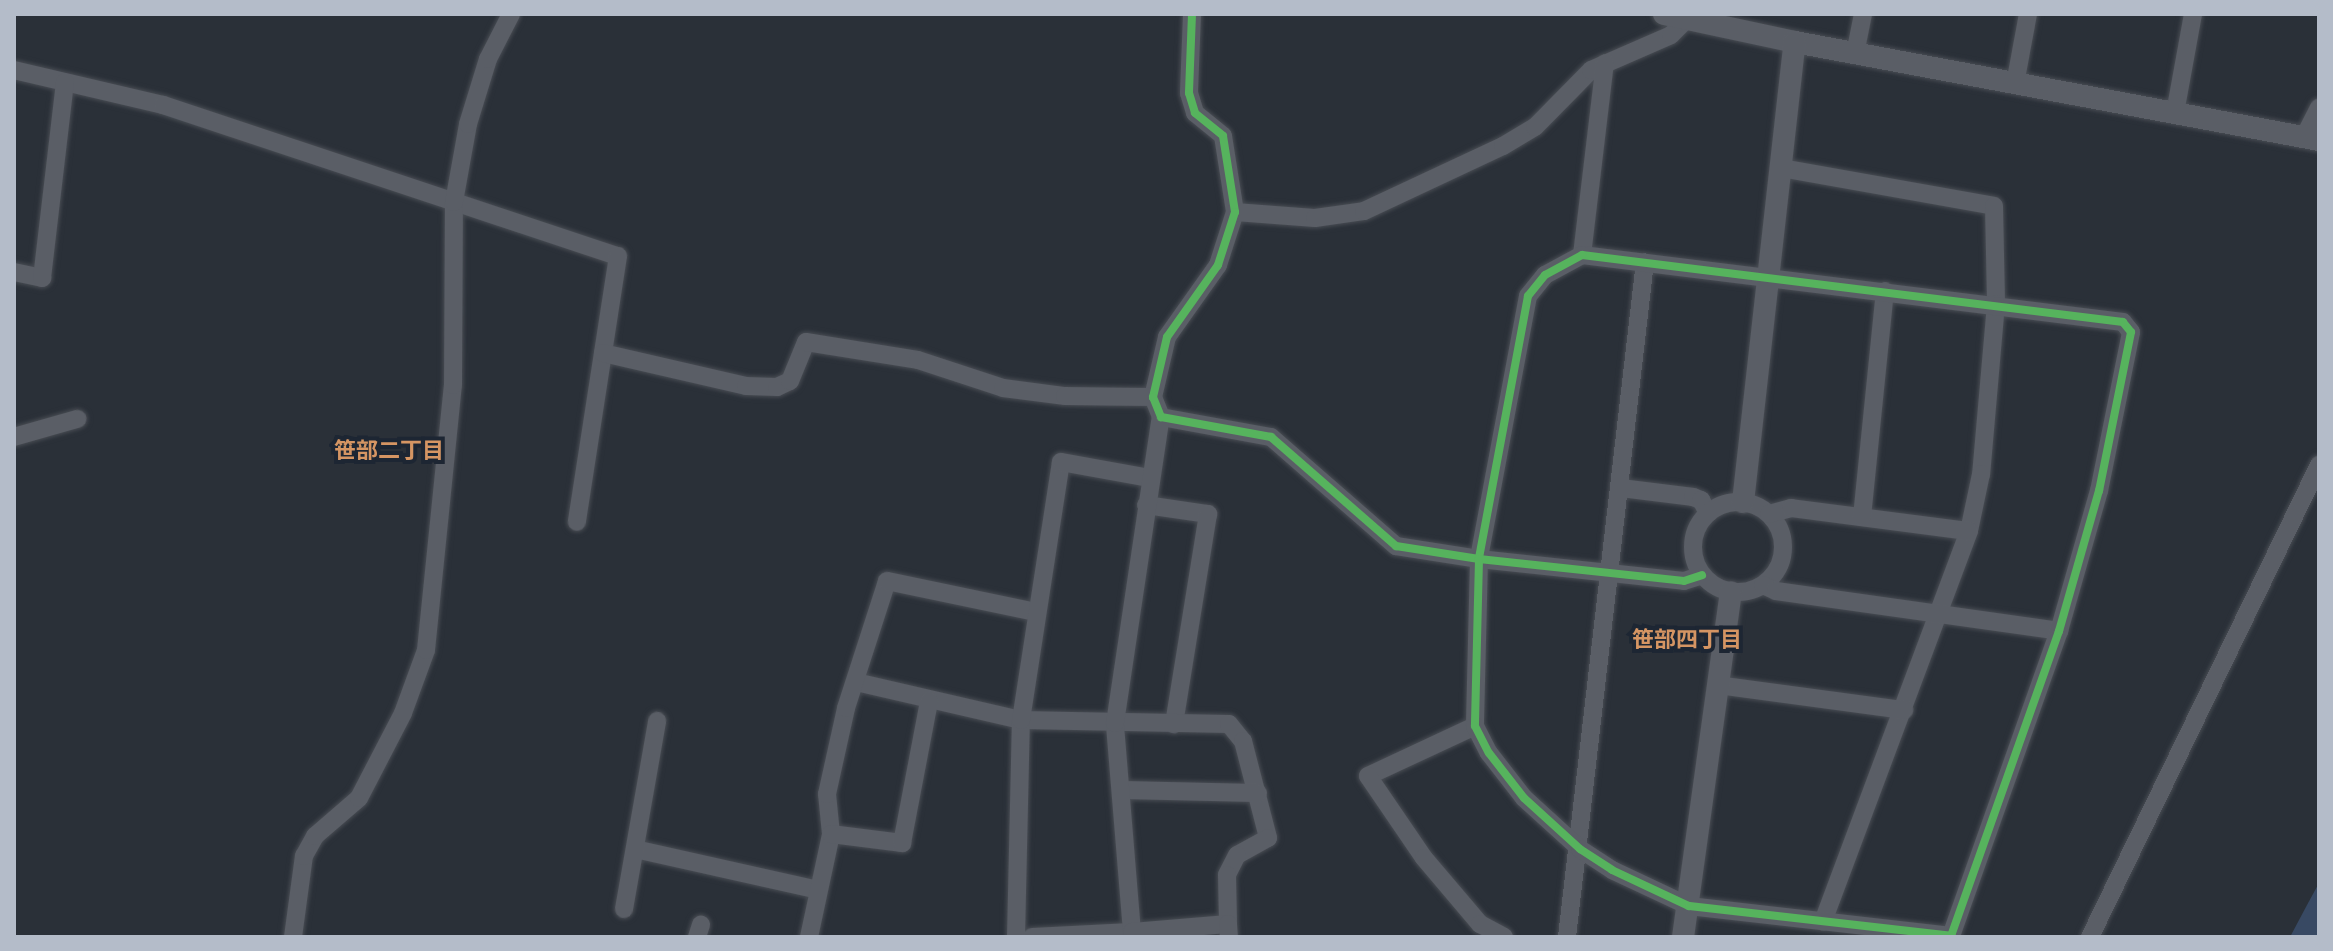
<!DOCTYPE html>
<meta charset="utf-8">
<style>
body{margin:0}
#map{position:relative;width:2333px;height:951px;overflow:hidden;background:#2a3038;font-family:"Fira Sans","Noto Sans JP",sans-serif}
div>[style]{position:absolute}
.water>*{inset:0;background:#384963}
.roads{filter:drop-shadow(0 0 2px #484c53) drop-shadow(0 0 2px #484c53)}
.minor>*{height:18px;margin:-9px;padding:0 9px;transform-origin:9px;border-radius:9px;background:#5a5e66}
.minor>.ring{margin:-9px;padding:0;box-sizing:content-box;background:none;border:18px solid #5a5e66;border-radius:50%}
.tertiary>*{height:22px;margin:-11px;padding:0 11px;transform-origin:11px;border-radius:11px;background:#5a5e66}
.cycleway>*{height:8px;margin:-4px;padding:0 4px;transform-origin:4px;border-radius:4px;background:#56b35d}
span{translate:-50% -50%;white-space:nowrap;text-align:center;line-height:1.15;-webkit-text-stroke:8px #1d2633;paint-order:stroke}
.neighbourhood-label{font-size:22px;color:#d59563;font-weight:700}
.frame{position:absolute;inset:0;border:16px solid #b4bcc9;pointer-events:none}
</style>
<div id="map">
<div class="water">
<i style="clip-path:polygon(2319px 883px,2319px 937px,2290px 937px,2307px 905px)"></i>
</div>
<div class="roads">
<div class="minor">
<i style="left:1192px;top:14px;width:79px;rotate:92.2deg"></i>
<i style="left:1189px;top:93px;width:21px;rotate:73deg"></i>
<i style="left:1195px;top:113px;width:36px;rotate:39deg"></i>
<i style="left:1223px;top:136px;width:77px;rotate:81deg"></i>
<i style="left:1235px;top:212px;width:56px;rotate:107.8deg"></i>
<i style="left:1218px;top:265px;width:88px;rotate:125.3deg"></i>
<i style="left:1167px;top:337px;width:62px;rotate:103.1deg"></i>
<i style="left:1153px;top:397px;width:22px;rotate:68deg"></i>
<i style="left:1161px;top:417px;width:112px;rotate:10.3deg"></i>
<i style="left:1271px;top:437px;width:166px;rotate:41.1deg"></i>
<i style="left:1396px;top:546px;width:84px;rotate:8.9deg"></i>
<i style="left:1479px;top:559px;width:206px;rotate:6.1deg"></i>
<i style="left:1684px;top:581px;width:19px;rotate:-18deg"></i>
<i style="left:1855px;top:54px;width:41px;rotate:-78.7deg"></i>
<i style="left:14px;top:70px;width:153px;rotate:13.2deg"></i>
<i style="left:163px;top:105px;width:479px;rotate:18.4deg"></i>
<i style="left:618px;top:256px;width:269px;rotate:98.8deg"></i>
<i style="left:2015px;top:84px;width:71px;rotate:-79.5deg"></i>
<i style="left:2175px;top:113px;width:101px;rotate:-79.7deg"></i>
<i style="left:2304px;top:137px;width:33px;rotate:-63deg"></i>
<i style="left:1781px;top:168px;width:216px;rotate:10.1deg"></i>
<i style="left:1994px;top:206px;width:98px;rotate:88.8deg"></i>
<i style="left:1996px;top:304px;width:171px;rotate:95deg"></i>
<i style="left:1981px;top:474px;width:58px;rotate:101.9deg"></i>
<i style="left:1969px;top:531px;width:417px;rotate:110.5deg"></i>
<i style="left:1235px;top:212px;width:80px;rotate:4.3deg"></i>
<i style="left:1315px;top:218px;width:49px;rotate:-8.1deg"></i>
<i style="left:1364px;top:211px;width:153px;rotate:-25.1deg"></i>
<i style="left:1503px;top:146px;width:37px;rotate:-31deg"></i>
<i style="left:1535px;top:127px;width:80px;rotate:-45.5deg"></i>
<i style="left:1591px;top:70px;width:87px;rotate:-23.6deg"></i>
<i style="left:1671px;top:35px;width:23px;rotate:-45deg"></i>
<i style="left:1582px;top:255px;width:193px;rotate:-83.2deg"></i>
<i style="left:14px;top:272px;width:29px;rotate:12deg"></i>
<i style="left:42px;top:278px;width:197px;rotate:-83.3deg"></i>
<i style="left:603px;top:353px;width:147px;rotate:13deg"></i>
<i style="left:746px;top:386px;width:31px;rotate:2deg"></i>
<i style="left:777px;top:387px;width:14px;rotate:-25deg"></i>
<i style="left:790px;top:381px;width:42px;rotate:-67.7deg"></i>
<i style="left:806px;top:342px;width:113px;rotate:9.1deg"></i>
<i style="left:918px;top:360px;width:89px;rotate:18.2deg"></i>
<i style="left:1003px;top:388px;width:63px;rotate:7.4deg"></i>
<i style="left:1065px;top:396px;width:88px;rotate:0.7deg"></i>
<i style="left:14px;top:437px;width:66px;rotate:-15.9deg"></i>
<i style="left:1621px;top:488px;width:73px;rotate:7.1deg"></i>
<i style="left:1693px;top:497px;width:9px;rotate:21deg"></i>
<i style="left:1701px;top:500px;width:15px;rotate:62deg"></i>
<i class="ring" style="left:1693px;top:502px;width:72px;height:72px"></i>
<i style="left:1146px;top:505px;width:63px;rotate:8.3deg"></i>
<i style="left:1208px;top:514px;width:213px;rotate:99.2deg"></i>
<i style="left:1769px;top:514px;width:23px;rotate:-15deg"></i>
<i style="left:1791px;top:508px;width:179px;rotate:7.4deg"></i>
<i style="left:1862px;top:517px;width:227px;rotate:-84.2deg"></i>
<i style="left:1763px;top:585px;width:14px;rotate:25deg"></i>
<i style="left:1776px;top:591px;width:286px;rotate:8deg"></i>
<i style="left:856px;top:682px;width:169px;rotate:13deg"></i>
<i style="left:1021px;top:720px;width:208px;rotate:1.1deg"></i>
<i style="left:1229px;top:724px;width:22px;rotate:51deg"></i>
<i style="left:1243px;top:741px;width:100px;rotate:75.5deg"></i>
<i style="left:1268px;top:838px;width:35px;rotate:151deg"></i>
<i style="left:1237px;top:855px;width:22px;rotate:117deg"></i>
<i style="left:1227px;top:875px;width:49px;rotate:88.8deg"></i>
<i style="left:1718px;top:685px;width:188px;rotate:7.7deg"></i>
<i style="left:1475px;top:726px;width:118px;rotate:155deg"></i>
<i style="left:1368px;top:776px;width:99px;rotate:55.7deg"></i>
<i style="left:1424px;top:858px;width:87px;rotate:49.7deg"></i>
<i style="left:1480px;top:924px;width:27px;rotate:28deg"></i>
<i style="left:1121px;top:790px;width:137px;rotate:1.3deg"></i>
<i style="left:831px;top:834px;width:40px;rotate:-95.7deg"></i>
<i style="left:827px;top:794px;width:88px;rotate:-77.5deg"></i>
<i style="left:846px;top:708px;width:133px;rotate:-72.1deg"></i>
<i style="left:887px;top:581px;width:152px;rotate:11.8deg"></i>
<i style="left:635px;top:849px;width:188px;rotate:12.6deg"></i>
<i style="left:624px;top:909px;width:191px;rotate:-80deg"></i>
<i style="left:293px;top:937px;width:82px;rotate:-82.3deg"></i>
<i style="left:304px;top:856px;width:23px;rotate:-61deg"></i>
<i style="left:315px;top:836px;width:58px;rotate:-40.8deg"></i>
<i style="left:359px;top:798px;width:96px;rotate:-62.6deg"></i>
<i style="left:403px;top:713px;width:67px;rotate:-69.9deg"></i>
<i style="left:426px;top:650px;width:266px;rotate:-84.2deg"></i>
<i style="left:453px;top:385px;width:183px;rotate:-89.7deg"></i>
<i style="left:454px;top:202px;width:79px;rotate:-79.8deg"></i>
<i style="left:468px;top:124px;width:68px;rotate:-72.9deg"></i>
<i style="left:488px;top:59px;width:51px;rotate:-62.9deg"></i>
<i style="left:697px;top:937px;width:13px;rotate:-72deg"></i>
<i style="left:809px;top:937px;width:105px;rotate:-77.9deg"></i>
<i style="left:831px;top:834px;width:72px;rotate:7.2deg"></i>
<i style="left:902px;top:843px;width:145px;rotate:-79.2deg"></i>
<i style="left:1016px;top:937px;width:217px;rotate:-88.7deg"></i>
<i style="left:1021px;top:720px;width:261px;rotate:-81.2deg"></i>
<i style="left:1061px;top:462px;width:90px;rotate:10.2deg"></i>
<i style="left:1032px;top:937px;width:100px;rotate:-2.9deg"></i>
<i style="left:1132px;top:932px;width:210px;rotate:-94.7deg"></i>
<i style="left:1115px;top:723px;width:309px;rotate:-81.5deg"></i>
<i style="left:1132px;top:937px;width:5px;rotate:-90deg"></i>
<i style="left:1132px;top:932px;width:96px;rotate:-4.8deg"></i>
<i style="left:1228px;top:924px;width:13px;rotate:86deg"></i>
<i style="left:1567px;top:937px;width:679px;rotate:-83.41deg"></i>
<i style="left:1951px;top:937px;width:1px;rotate:-90deg"></i>
<i style="left:1951px;top:936px;width:324px;rotate:-70.5deg"></i>
<i style="left:2059px;top:631px;width:146px;rotate:-74.1deg"></i>
<i style="left:2099px;top:491px;width:162px;rotate:-78.6deg"></i>
<i style="left:2131px;top:332px;width:13px;rotate:-129deg"></i>
<i style="left:2123px;top:322px;width:545px;rotate:-172.94deg"></i>
<i style="left:1582px;top:255px;width:42px;rotate:151.6deg"></i>
<i style="left:1545px;top:275px;width:27px;rotate:129deg"></i>
<i style="left:1528px;top:296px;width:268px;rotate:100.6deg"></i>
<i style="left:1479px;top:559px;width:167px;rotate:91.4deg"></i>
<i style="left:1475px;top:726px;width:30px;rotate:63deg"></i>
<i style="left:1489px;top:753px;width:57px;rotate:52.1deg"></i>
<i style="left:1524px;top:798px;width:76px;rotate:42.3deg"></i>
<i style="left:1580px;top:849px;width:38px;rotate:33deg"></i>
<i style="left:1612px;top:870px;width:85px;rotate:25.1deg"></i>
<i style="left:1689px;top:906px;width:264px;rotate:6.5deg"></i>
<i style="left:2090px;top:937px;width:525px;rotate:-64.12deg"></i>
</div>
<div class="tertiary">
<i style="left:1664px;top:14px;width:134px;rotate:12.1deg"></i>
<i style="left:1795px;top:42px;width:533px;rotate:10.59deg"></i>
<i style="left:1743px;top:502px;width:463px;rotate:-83.6deg"></i>
<i style="left:1683px;top:937px;width:348px;rotate:-82.1deg"></i>
</div>
</div>
<div class="cycleway">
<i style="left:1192px;top:14px;width:79px;rotate:92.2deg"></i>
<i style="left:1189px;top:93px;width:21px;rotate:73deg"></i>
<i style="left:1195px;top:113px;width:36px;rotate:39deg"></i>
<i style="left:1223px;top:136px;width:77px;rotate:81deg"></i>
<i style="left:1235px;top:212px;width:56px;rotate:107.8deg"></i>
<i style="left:1218px;top:265px;width:88px;rotate:125.3deg"></i>
<i style="left:1167px;top:337px;width:62px;rotate:103.1deg"></i>
<i style="left:1153px;top:397px;width:22px;rotate:68deg"></i>
<i style="left:1161px;top:417px;width:112px;rotate:10.3deg"></i>
<i style="left:1271px;top:437px;width:166px;rotate:41.1deg"></i>
<i style="left:1396px;top:546px;width:84px;rotate:8.9deg"></i>
<i style="left:1479px;top:559px;width:206px;rotate:6.1deg"></i>
<i style="left:1684px;top:581px;width:19px;rotate:-18deg"></i>
<i style="left:1951px;top:937px;width:1px;rotate:-90deg"></i>
<i style="left:1951px;top:936px;width:324px;rotate:-70.5deg"></i>
<i style="left:2059px;top:631px;width:146px;rotate:-74.1deg"></i>
<i style="left:2099px;top:491px;width:162px;rotate:-78.6deg"></i>
<i style="left:2131px;top:332px;width:13px;rotate:-129deg"></i>
<i style="left:2123px;top:322px;width:545px;rotate:-172.94deg"></i>
<i style="left:1582px;top:255px;width:42px;rotate:151.6deg"></i>
<i style="left:1545px;top:275px;width:27px;rotate:129deg"></i>
<i style="left:1528px;top:296px;width:268px;rotate:100.6deg"></i>
<i style="left:1479px;top:559px;width:167px;rotate:91.4deg"></i>
<i style="left:1475px;top:726px;width:30px;rotate:63deg"></i>
<i style="left:1489px;top:753px;width:57px;rotate:52.1deg"></i>
<i style="left:1524px;top:798px;width:76px;rotate:42.3deg"></i>
<i style="left:1580px;top:849px;width:38px;rotate:33deg"></i>
<i style="left:1612px;top:870px;width:85px;rotate:25.1deg"></i>
<i style="left:1689px;top:906px;width:264px;rotate:6.5deg"></i>
</div>
<div class="neighbourhood-label">
<span style="left:389px;top:451px">笹部二丁目</span>
<span style="left:1687px;top:640px">笹部四丁目</span>
</div>
<div class="frame"></div>
</div>
